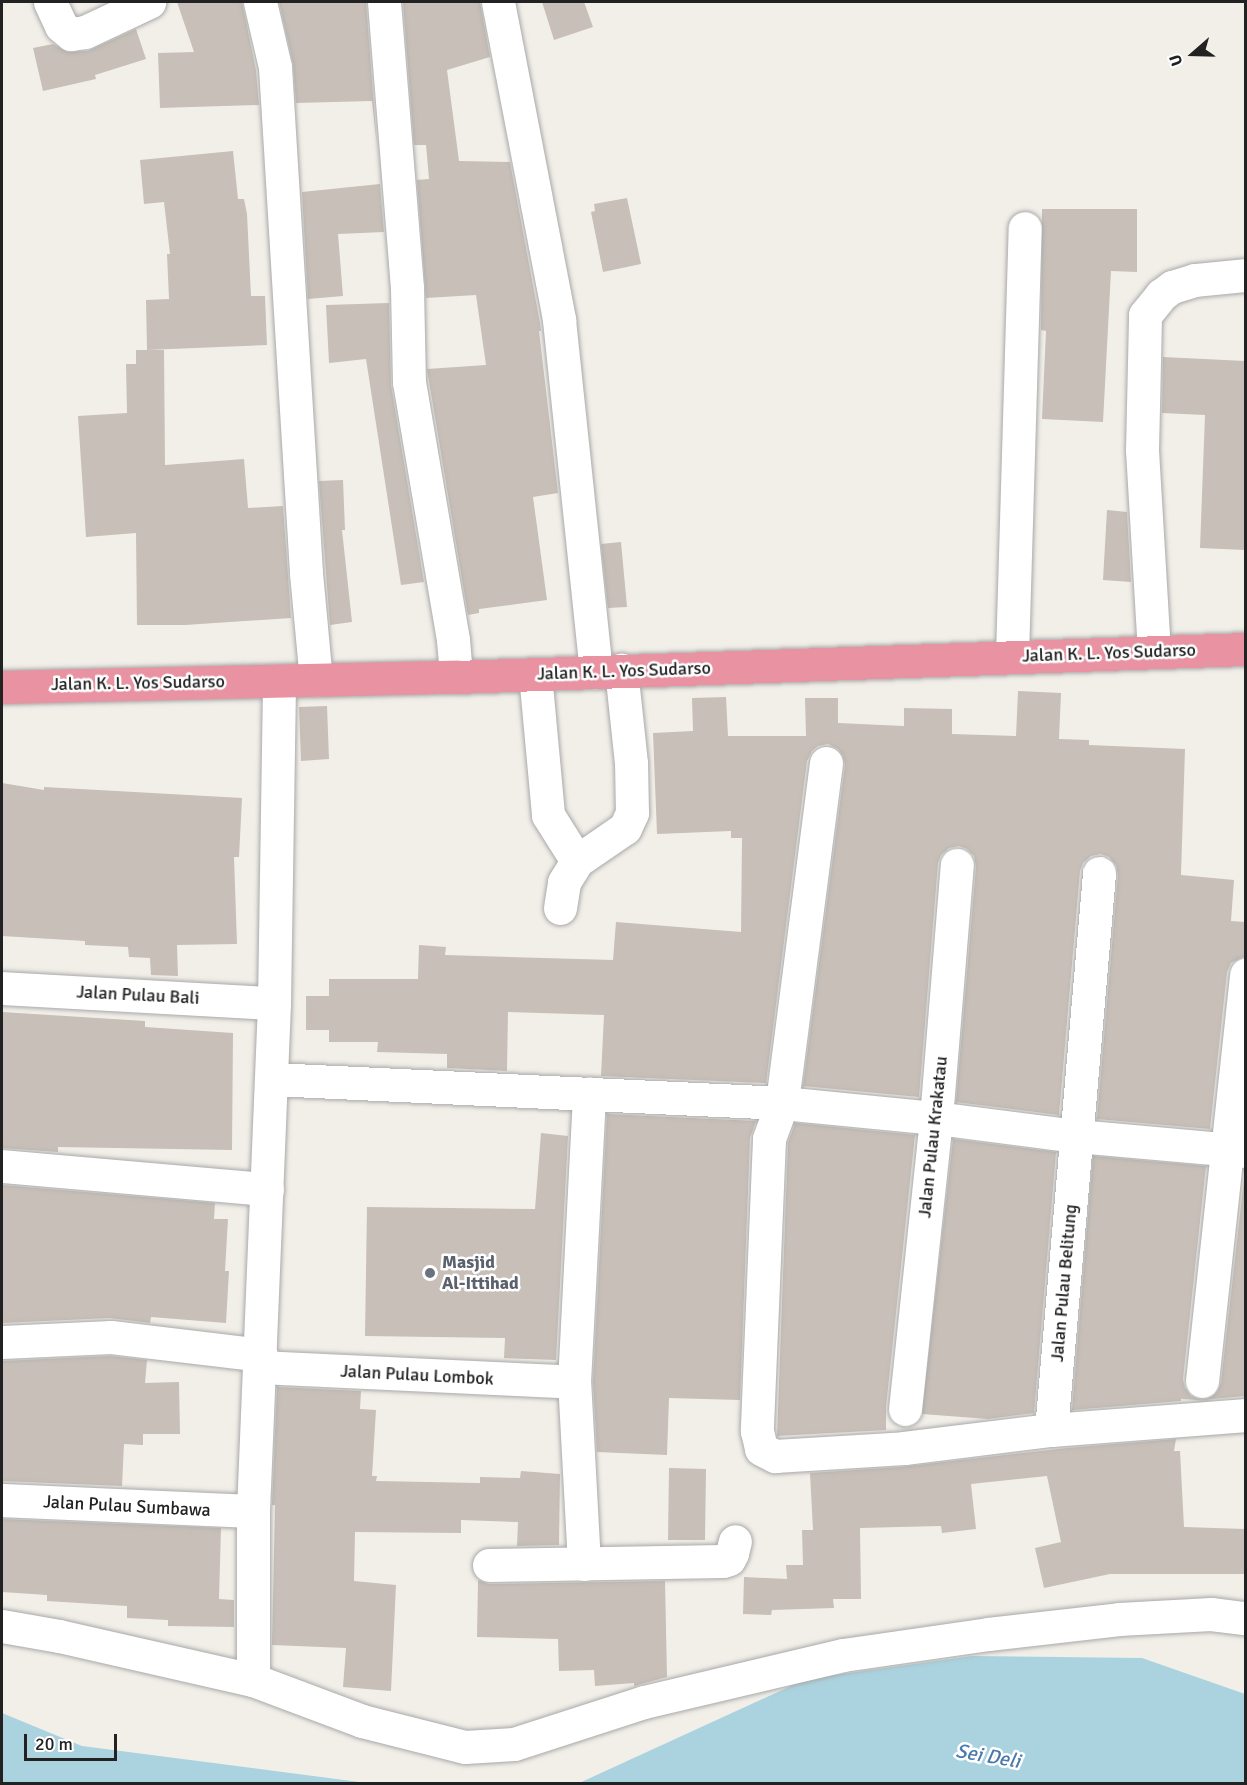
<!DOCTYPE html>
<style>
body{margin:0}
#map{position:relative;width:1247px;height:1785px;overflow:hidden;background:#f2efe9;font-family:Signika,sans-serif}
div>[style]{position:absolute}
.water>*{inset:0;background:#aad3df}
.building>*{inset:0;background:#c7bfb8}
.roads{filter:drop-shadow(0 0 2px #a9a9a9) drop-shadow(0 0 2px #a9a9a9)}
.minor>*{height:33px;margin:-16.5px;padding:0 16.5px;transform-origin:16.5px;border-radius:16.5px;background:#fff}
.highway>*{height:33px;margin:-16.5px;padding:0 16.5px;transform-origin:16.5px;border-radius:16.5px;background:#e892a2}
.dots>*{width:16px;height:16px;translate:-50% -50%;box-sizing:border-box;border:3px solid #fff;border-radius:50%}
span{translate:-50% -50%;white-space:nowrap;text-align:center;line-height:1.15;-webkit-text-stroke:5px #fff;paint-order:stroke}
.street-label{font-size:18px;color:#222}
.worship-label{font-size:18px;color:#5b616d;font-weight:700}
.left{translate:0 -50%;text-align:left}
.water-label{font-size:20px;color:#4a7aab;font-style:italic}
.frame{position:absolute;inset:0;border:3px solid #222;pointer-events:none}
.north{position:absolute;left:1163px;top:24px;width:60px;height:60px;-webkit-text-stroke:4px #fff;paint-order:stroke;rotate:250deg;font-size:16px;font-weight:700;line-height:24px;text-align:center;color:#222}
.north::after{content:'';display:block;margin:auto;width:21px;height:27px;background:#222;clip-path:polygon(50% 0,100% 100%,50% 72%,0 100%)}
.scale{position:absolute;left:24px;top:1734px;width:93px;height:27px;box-sizing:border-box;border:3px solid #222;border-top:0;padding-left:8px;font-size:18px;line-height:21px;white-space:nowrap;color:#222;-webkit-text-stroke:4px #fff;paint-order:stroke}
</style>
<div id="map">
<div class="water">
<i style="clip-path:polygon(972px 1656px,1142px 1658px,1245px 1694px,1245px 1783px,577px 1784px,806px 1679px)"></i>
<i style="clip-path:polygon(2px 1713px,82px 1746px,367px 1783px,2px 1783px)"></i>
</div>
<div class="building">
<i style="clip-path:polygon(177px 2px,242px 2px,256px 70px,259px 105px,160px 108px,158px 53px,194px 52px)"></i>
<i style="clip-path:polygon(279px 2px,366px 2px,377px 146px,372px 101px,296px 103px,293px 63px)"></i>
<i style="clip-path:polygon(403px 2px,480px 2px,490px 57px,447px 70px,459px 161px,510px 162px,540px 323px,541px 331px,539px 331px,558px 493px,533px 497px,547px 600px,479px 609px,479px 613px,468px 615px,427px 369px,486px 365px,476px 295px,426px 298px,417px 180px,429px 179px,426px 145px,414px 145px)"></i>
<i style="clip-path:polygon(542px 2px,584px 2px,593px 27px,554px 40px)"></i>
<i style="clip-path:polygon(136px 29px,146px 59px,95px 75px,96px 79px,43px 91px,33px 48px,53px 44px,67px 52px,88px 51px)"></i>
<i style="clip-path:polygon(233px 151px,238px 199px,244px 199px,247px 214px,251px 296px,265px 296px,267px 345px,147px 350px,146px 300px,169px 299px,167px 254px,170px 254px,164px 202px,144px 204px,140px 160px)"></i>
<i style="clip-path:polygon(380px 184px,384px 232px,338px 234px,343px 296px,308px 299px,302px 192px)"></i>
<i style="clip-path:polygon(627px 198px,641px 264px,603px 272px,591px 212px,595px 211px,594px 204px)"></i>
<i style="clip-path:polygon(1042px 209px,1137px 209px,1137px 272px,1111px 271px,1103px 422px,1042px 419px,1046px 331px,1041px 330px)"></i>
<i style="clip-path:polygon(389px 303px,391px 385px,424px 582px,401px 585px,366px 359px,329px 363px,326px 305px)"></i>
<i style="clip-path:polygon(136px 350px,164px 350px,165px 465px,244px 459px,248px 508px,283px 506px,291px 618px,185px 625px,137px 625px,136px 533px,86px 537px,78px 416px,127px 413px,126px 364px,136px 364px)"></i>
<i style="clip-path:polygon(1163px 357px,1245px 361px,1245px 550px,1200px 548px,1205px 415px,1162px 413px)"></i>
<i style="clip-path:polygon(343px 480px,345px 530px,342px 530px,352px 622px,330px 625px,319px 481px)"></i>
<i style="clip-path:polygon(1107px 510px,1127px 512px,1131px 582px,1103px 580px)"></i>
<i style="clip-path:polygon(621px 542px,627px 607px,608px 608px,601px 544px)"></i>
<i style="clip-path:polygon(1018px 691px,1061px 693px,1059px 739px,1089px 740px,1089px 745px,1185px 749px,1181px 875px,1234px 880px,1231px 921px,1245px 922px,1245px 956px,1231px 963px,1227px 972px,1210px 1129px,1097px 1119px,1118px 875px,1116px 865px,1109px 857px,1101px 854px,1091px 856px,1083px 863px,1080px 871px,1059px 1115px,956px 1102px,976px 867px,974px 856px,967px 849px,959px 846px,949px 848px,941px 855px,938px 863px,919px 1097px,803px 1086px,845px 765px,843px 756px,838px 749px,828px 744px,818px 746px,812px 751px,807px 761px,766px 1083px,601px 1076px,604px 1015px,508px 1012px,507px 1071px,447px 1068px,447px 1054px,377px 1052px,378px 1042px,329px 1042px,329px 1030px,306px 1030px,306px 996px,329px 996px,329px 979px,418px 979px,419px 945px,446px 947px,445px 955px,613px 960px,616px 922px,741px 932px,742px 838px,731px 838px,731px 831px,657px 834px,653px 733px,693px 731px,692px 698px,726px 697px,728px 736px,806px 736px,805px 698px,838px 698px,838px 723px,904px 726px,904px 708px,952px 709px,952px 734px,1016px 736px)"></i>
<i style="clip-path:polygon(327px 706px,329px 759px,301px 761px,299px 707px)"></i>
<i style="clip-path:polygon(2px 783px,44px 790px,44px 787px,242px 798px,239px 857px,234px 857px,237px 944px,177px 945px,178px 976px,151px 975px,150px 958px,129px 957px,128px 947px,85px 945px,85px 941px,2px 936px)"></i>
<i style="clip-path:polygon(2px 1012px,145px 1021px,145px 1027px,233px 1033px,232px 1150px,58px 1147px,58px 1152px,2px 1148px)"></i>
<i style="clip-path:polygon(607px 1114px,756px 1121px,750px 1138px,740px 1400px,669px 1398px,667px 1455px,597px 1452px,593px 1382px)"></i>
<i style="clip-path:polygon(795px 1123px,915px 1135px,886px 1407px,886px 1430px,777px 1436px,788px 1143px)"></i>
<i style="clip-path:polygon(541px 1133px,568px 1136px,556px 1360px,504px 1358px,505px 1338px,365px 1336px,367px 1207px,535px 1209px)"></i>
<i style="clip-path:polygon(953px 1139px,1056px 1152px,1034px 1413px,988px 1419px,922px 1414px)"></i>
<i style="clip-path:polygon(1093px 1156px,1206px 1166px,1183px 1379px,1185px 1388px,1191px 1396px,1201px 1400px,1210px 1398px,1217px 1392px,1221px 1383px,1245px 1170px,1245px 1396px,1200px 1400px,1181px 1399px,1181px 1401px,1072px 1410px)"></i>
<i style="clip-path:polygon(2px 1185px,215px 1203px,214px 1219px,228px 1219px,225px 1271px,229px 1271px,226px 1323px,151px 1317px,150px 1323px,110px 1318px,2px 1323px)"></i>
<i style="clip-path:polygon(110px 1356px,147px 1360px,145px 1383px,179px 1382px,180px 1434px,143px 1434px,143px 1445px,124px 1444px,122px 1486px,2px 1481px,2px 1361px)"></i>
<i style="clip-path:polygon(277px 1387px,361px 1391px,360px 1409px,376px 1410px,372px 1476px,377px 1476px,376px 1481px,480px 1483px,480px 1477px,520px 1478px,521px 1471px,560px 1474px,559px 1545px,517px 1546px,518px 1522px,461px 1520px,461px 1533px,355px 1532px,354px 1581px,396px 1585px,391px 1691px,343px 1687px,346px 1648px,272px 1645px,275px 1505px,272px 1505px)"></i>
<i style="clip-path:polygon(1176px 1439px,1174px 1451px,1180px 1451px,1184px 1527px,1245px 1529px,1245px 1574px,1110px 1574px,1044px 1588px,1035px 1548px,1061px 1542px,1047px 1476px,971px 1484px,976px 1529px,942px 1533px,941px 1526px,860px 1528px,861px 1599px,833px 1599px,834px 1608px,772px 1610px,771px 1615px,743px 1614px,744px 1577px,787px 1579px,786px 1565px,803px 1565px,802px 1530px,813px 1530px,810px 1473px,901px 1467px,1067px 1448px)"></i>
<i style="clip-path:polygon(669px 1468px,706px 1469px,705px 1540px,668px 1540px)"></i>
<i style="clip-path:polygon(2px 1519px,221px 1528px,219px 1599px,234px 1600px,234px 1627px,168px 1626px,168px 1620px,127px 1618px,127px 1606px,47px 1601px,47px 1595px,2px 1592px)"></i>
<i style="clip-path:polygon(478px 1580px,489px 1584px,665px 1581px,667px 1677px,634px 1686px,634px 1683px,595px 1686px,594px 1670px,559px 1671px,558px 1639px,477px 1637px)"></i>
</div>
<div class="roads">
<div class="minor">
<i style="left:50px;top:2px;width:26px;rotate:65deg"></i>
<i style="left:61px;top:26px;width:13px;rotate:39deg"></i>
<i style="left:71px;top:34px;width:14px;rotate:-8deg"></i>
<i style="left:85px;top:32px;width:71px;rotate:-25.1deg"></i>
<i style="left:260px;top:2px;width:67px;rotate:77deg"></i>
<i style="left:275px;top:67px;width:507px;rotate:86.49deg"></i>
<i style="left:306px;top:573px;width:107px;rotate:84.7deg"></i>
<i style="left:384px;top:2px;width:287px;rotate:85.4deg"></i>
<i style="left:407px;top:288px;width:94px;rotate:88.8deg"></i>
<i style="left:409px;top:382px;width:262px;rotate:80.3deg"></i>
<i style="left:453px;top:640px;width:37px;rotate:85deg"></i>
<i style="left:498px;top:2px;width:324px;rotate:79.1deg"></i>
<i style="left:559px;top:320px;width:354px;rotate:84deg"></i>
<i style="left:1154px;top:652px;width:202px;rotate:-93.4deg"></i>
<i style="left:1142px;top:450px;width:135px;rotate:-88.7deg"></i>
<i style="left:1145px;top:315px;width:26px;rotate:-51deg"></i>
<i style="left:1161px;top:295px;width:14px;rotate:-36deg"></i>
<i style="left:1172px;top:287px;width:24px;rotate:-17deg"></i>
<i style="left:1195px;top:280px;width:51px;rotate:-5.6deg"></i>
<i style="left:1012px;top:656px;width:428px;rotate:-88.3deg"></i>
<i style="left:535px;top:674px;width:142px;rotate:84.7deg"></i>
<i style="left:548px;top:815px;width:54px;rotate:57.8deg"></i>
<i style="left:826px;top:763px;width:343px;rotate:97.4deg"></i>
<i style="left:782px;top:1103px;width:38px;rotate:110deg"></i>
<i style="left:769px;top:1139px;width:292px;rotate:92.4deg"></i>
<i style="left:757px;top:1431px;width:18px;rotate:77deg"></i>
<i style="left:761px;top:1449px;width:16px;rotate:27deg"></i>
<i style="left:775px;top:1456px;width:129px;rotate:-3.5deg"></i>
<i style="left:904px;top:1448px;width:148px;rotate:-7deg"></i>
<i style="left:1051px;top:1430px;width:196px;rotate:-4.4deg"></i>
<i style="left:560px;top:908px;width:26px;rotate:-81deg"></i>
<i style="left:564px;top:882px;width:25px;rotate:-58deg"></i>
<i style="left:577px;top:861px;width:58px;rotate:-34.5deg"></i>
<i style="left:625px;top:828px;width:17px;rotate:-65deg"></i>
<i style="left:632px;top:813px;width:50px;rotate:-91.1deg"></i>
<i style="left:631px;top:763px;width:94px;rotate:-96.1deg"></i>
<i style="left:2px;top:988px;width:272px;rotate:3.2deg"></i>
<i style="left:272px;top:1079px;width:511px;rotate:2.69deg"></i>
<i style="left:782px;top:1103px;width:155px;rotate:5.6deg"></i>
<i style="left:936px;top:1118px;width:142px;rotate:7.3deg"></i>
<i style="left:1077px;top:1136px;width:170px;rotate:5.1deg"></i>
<i style="left:2px;top:1166px;width:266px;rotate:5deg"></i>
<i style="left:2px;top:1342px;width:109px;rotate:-2.6deg"></i>
<i style="left:111px;top:1337px;width:151px;rotate:6.8deg"></i>
<i style="left:260px;top:1367px;width:314px;rotate:2.7deg"></i>
<i style="left:1202px;top:1381px;width:409px;rotate:-83.8deg"></i>
<i style="left:905px;top:1409px;width:293px;rotate:-83.9deg"></i>
<i style="left:936px;top:1118px;width:254px;rotate:-85.3deg"></i>
<i style="left:1051px;top:1430px;width:559px;rotate:-85.07deg"></i>
<i style="left:2px;top:1500px;width:251px;rotate:2.5deg"></i>
<i style="left:584px;top:1564px;width:182px;rotate:-93.1deg"></i>
<i style="left:574px;top:1382px;width:289px;rotate:-87deg"></i>
<i style="left:489px;top:1565px;width:234px;rotate:-1deg"></i>
<i style="left:723px;top:1561px;width:6px;rotate:-18deg"></i>
<i style="left:729px;top:1559px;width:7px;rotate:-63deg"></i>
<i style="left:732px;top:1553px;width:12px;rotate:-76deg"></i>
<i style="left:2px;top:1626px;width:58px;rotate:10deg"></i>
<i style="left:59px;top:1636px;width:199px;rotate:12.8deg"></i>
<i style="left:253px;top:1680px;width:116px;rotate:20.6deg"></i>
<i style="left:362px;top:1721px;width:106px;rotate:14.2deg"></i>
<i style="left:465px;top:1747px;width:49px;rotate:-3.5deg"></i>
<i style="left:514px;top:1744px;width:137px;rotate:-17.9deg"></i>
<i style="left:644px;top:1702px;width:204px;rotate:-13.3deg"></i>
<i style="left:843px;top:1655px;width:147px;rotate:-8.2deg"></i>
<i style="left:988px;top:1634px;width:132px;rotate:-6.5deg"></i>
<i style="left:1119px;top:1619px;width:92px;rotate:-3.1deg"></i>
<i style="left:1211px;top:1614px;width:35px;rotate:7deg"></i>
<i style="left:253px;top:1680px;width:169px;rotate:-90deg"></i>
<i style="left:253px;top:1511px;width:508px;rotate:-87.63deg"></i>
<i style="left:274px;top:1003px;width:322px;rotate:-89.1deg"></i>
</div>
<div class="highway">
<i style="left:2px;top:687px;width:454px;rotate:-1.3deg"></i>
<i style="left:456px;top:677px;width:790px;rotate:-2.03deg"></i>
</div>
</div>
<div class="dots">
<i style="left:430px;top:1273px;background:#6b7280"></i>
</div>
<div class="street-label">
<span style="left:1109px;top:653px;rotate:-2deg">Jalan K. L. Yos Sudarso</span>
<span style="left:624px;top:671px;rotate:-2deg">Jalan K. L. Yos Sudarso</span>
<span style="left:138px;top:683px;rotate:-1deg">Jalan K. L. Yos Sudarso</span>
<span style="left:138px;top:995px;rotate:3deg">Jalan Pulau Bali</span>
<span style="left:933px;top:1137px;rotate:-84deg">Jalan Pulau Krakatau</span>
<span style="left:1064px;top:1283px;rotate:-85deg">Jalan Pulau Belitung</span>
<span style="left:417px;top:1375px;rotate:3deg">Jalan Pulau Lombok</span>
<span style="left:127px;top:1506px;rotate:3deg">Jalan Pulau Sumbawa</span>
</div>
<div class="worship-label">
<span class="left" style="left:442px;top:1273px">Masjid<br>Al-Ittihad</span>
</div>
<div class="water-label">
<span style="left:988px;top:1756px;rotate:10deg">Sei Deli</span>
</div>
<div class="frame"></div>
<div class="north">U</div>
<div class="scale">20 m</div>
</div>
